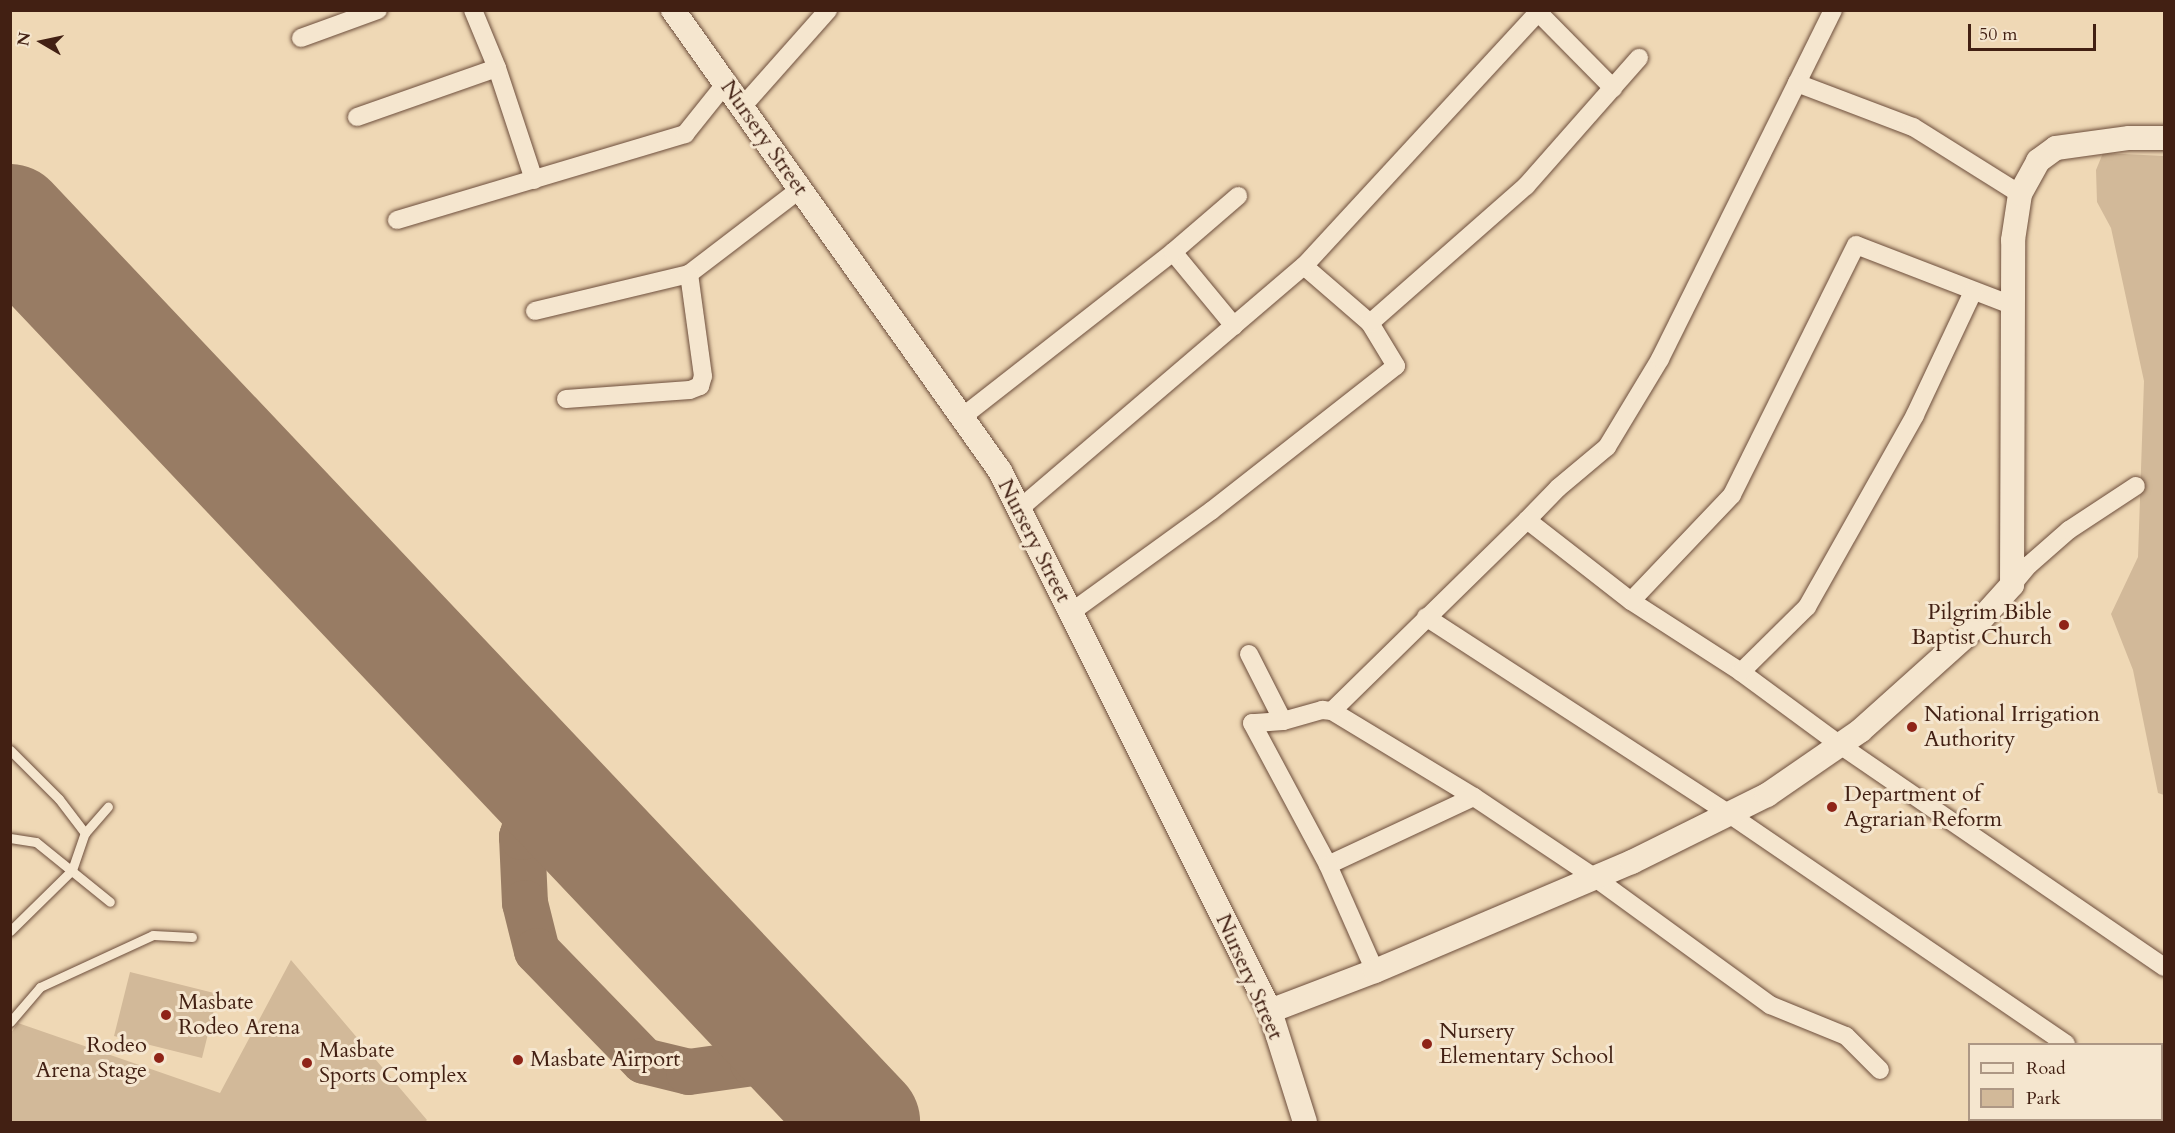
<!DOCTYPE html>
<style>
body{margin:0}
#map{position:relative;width:2175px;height:1133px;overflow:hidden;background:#efd8b5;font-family:Cardo,serif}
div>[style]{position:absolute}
.green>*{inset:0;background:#d2b999}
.taxiway>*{height:46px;margin:-23px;padding:0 23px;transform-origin:23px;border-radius:23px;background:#987c64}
.runway>*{height:114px;margin:-57px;padding:0 57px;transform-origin:57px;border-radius:57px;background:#987c64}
.roads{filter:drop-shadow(0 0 2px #6d4e3c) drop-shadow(0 0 2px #6d4e3c)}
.lane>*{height:9px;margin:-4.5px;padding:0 4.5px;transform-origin:4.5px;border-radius:4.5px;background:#f5e6cf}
.street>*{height:18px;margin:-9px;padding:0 9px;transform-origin:9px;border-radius:9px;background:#f5e6cf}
.secondary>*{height:24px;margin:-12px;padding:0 12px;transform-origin:12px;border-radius:12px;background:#f5e6cf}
.dots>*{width:16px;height:16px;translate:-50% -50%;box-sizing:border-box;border:3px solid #f5e6cf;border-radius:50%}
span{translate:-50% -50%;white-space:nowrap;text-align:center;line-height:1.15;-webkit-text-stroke:6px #f5e6cf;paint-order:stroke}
.street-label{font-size:22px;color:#422013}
.poi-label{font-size:22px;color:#422013}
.right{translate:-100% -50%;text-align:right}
.left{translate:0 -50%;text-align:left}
.frame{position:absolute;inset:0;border:12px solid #422013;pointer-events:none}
.legend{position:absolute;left:1968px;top:1043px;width:195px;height:78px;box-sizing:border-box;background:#f5e6cf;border:2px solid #ad9784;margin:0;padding:8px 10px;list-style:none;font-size:18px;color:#422013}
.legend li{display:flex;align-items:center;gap:12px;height:30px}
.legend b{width:30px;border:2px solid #ad9784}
.north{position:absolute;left:12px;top:12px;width:60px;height:60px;-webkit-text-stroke:4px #f5e6cf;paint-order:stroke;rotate:279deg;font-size:16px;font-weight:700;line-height:24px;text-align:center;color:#422013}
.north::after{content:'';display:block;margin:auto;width:21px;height:27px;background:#422013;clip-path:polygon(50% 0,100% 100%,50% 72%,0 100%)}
.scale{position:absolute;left:1968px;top:24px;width:128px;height:27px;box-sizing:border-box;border:3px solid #422013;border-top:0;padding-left:8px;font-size:18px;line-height:21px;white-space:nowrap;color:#422013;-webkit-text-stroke:4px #f5e6cf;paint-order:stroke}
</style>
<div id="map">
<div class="green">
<i style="clip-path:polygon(2103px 153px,2164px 156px,2164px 795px,2158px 793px,2133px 670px,2111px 614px,2138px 557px,2144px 381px,2111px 228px,2097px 202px,2096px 170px)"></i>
<i style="clip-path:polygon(291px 960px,427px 1120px,425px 1122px,11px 1122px,11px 1033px,18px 1023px,220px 1093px)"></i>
<i style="clip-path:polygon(130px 972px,218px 994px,202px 1058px,114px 1036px)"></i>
</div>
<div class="taxiway">
<i style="left:535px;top:775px;width:16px;rotate:86deg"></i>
<i style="left:536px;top:791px;width:48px;rotate:106.9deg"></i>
<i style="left:522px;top:837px;width:66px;rotate:87.4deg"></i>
<i style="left:525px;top:903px;width:49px;rotate:76deg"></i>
<i style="left:537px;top:951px;width:153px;rotate:45.8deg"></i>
<i style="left:644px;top:1061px;width:46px;rotate:13.7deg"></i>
<i style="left:689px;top:1072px;width:65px;rotate:-8deg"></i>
<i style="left:753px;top:1063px;width:11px;rotate:-34deg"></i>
<i style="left:762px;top:1057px;width:15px;rotate:-70deg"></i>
<i style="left:767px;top:1043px;width:21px;rotate:-87deg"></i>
<i style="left:522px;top:837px;width:26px;rotate:-39deg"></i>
<i style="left:542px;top:821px;width:33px;rotate:-5deg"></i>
<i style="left:753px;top:1063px;width:59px;rotate:4.8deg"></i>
</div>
<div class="runway">
<i style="left:10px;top:221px;width:1241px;rotate:46.57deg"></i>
</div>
<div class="roads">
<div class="lane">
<i style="left:10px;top:750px;width:69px;rotate:45deg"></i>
<i style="left:59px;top:799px;width:43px;rotate:52.6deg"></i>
<i style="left:10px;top:838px;width:26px;rotate:9deg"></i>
<i style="left:36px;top:842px;width:95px;rotate:39deg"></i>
<i style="left:10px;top:931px;width:87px;rotate:-44.5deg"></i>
<i style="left:72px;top:870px;width:39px;rotate:-71deg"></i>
<i style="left:85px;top:833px;width:35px;rotate:-49deg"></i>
<i style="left:10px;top:1022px;width:46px;rotate:-49.4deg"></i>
<i style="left:40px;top:987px;width:124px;rotate:-24.7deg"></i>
<i style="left:153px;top:935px;width:39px;rotate:3deg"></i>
</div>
<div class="street">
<i style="left:473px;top:10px;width:63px;rotate:67.5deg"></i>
<i style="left:497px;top:68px;width:118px;rotate:71.7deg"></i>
<i style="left:1538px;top:12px;width:107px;rotate:45.4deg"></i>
<i style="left:301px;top:38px;width:82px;rotate:-20deg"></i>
<i style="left:1797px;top:83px;width:81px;rotate:-63.7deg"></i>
<i style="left:742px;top:107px;width:130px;rotate:-48.4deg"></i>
<i style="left:357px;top:117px;width:148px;rotate:-19.3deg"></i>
<i style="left:397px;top:220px;width:301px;rotate:-16.6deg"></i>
<i style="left:685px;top:134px;width:64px;rotate:-51.3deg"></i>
<i style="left:1173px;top:252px;width:96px;rotate:50.5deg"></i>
<i style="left:1304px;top:266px;width:87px;rotate:40.8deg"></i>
<i style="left:2014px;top:306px;width:169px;rotate:-158.9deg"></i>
<i style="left:1856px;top:245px;width:279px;rotate:116.4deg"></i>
<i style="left:1732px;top:495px;width:146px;rotate:133.6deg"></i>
<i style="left:1631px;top:601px;width:131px;rotate:32.8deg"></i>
<i style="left:1741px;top:672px;width:123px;rotate:36.4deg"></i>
<i style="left:1840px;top:745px;width:393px;rotate:34.4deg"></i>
<i style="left:535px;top:311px;width:158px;rotate:-13.5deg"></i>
<i style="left:689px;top:274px;width:140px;rotate:-37.4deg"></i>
<i style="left:566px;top:399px;width:124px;rotate:-4.2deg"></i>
<i style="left:690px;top:390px;width:11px;rotate:-22deg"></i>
<i style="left:700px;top:386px;width:10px;rotate:-73deg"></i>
<i style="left:703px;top:376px;width:103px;rotate:-97.8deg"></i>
<i style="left:962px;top:417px;width:268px;rotate:-38deg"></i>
<i style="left:1173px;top:252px;width:86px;rotate:-40.7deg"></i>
<i style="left:1019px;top:509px;width:375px;rotate:-40.5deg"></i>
<i style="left:1304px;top:266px;width:348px;rotate:-47.3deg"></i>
<i style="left:1527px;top:520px;width:45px;rotate:-45.9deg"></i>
<i style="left:1558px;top:488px;width:64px;rotate:-39.9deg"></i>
<i style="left:1607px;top:447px;width:103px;rotate:-58.9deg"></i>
<i style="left:1660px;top:359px;width:308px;rotate:-63.6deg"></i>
<i style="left:1797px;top:83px;width:124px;rotate:20.8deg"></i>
<i style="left:1913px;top:127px;width:126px;rotate:32.1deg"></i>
<i style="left:2012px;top:585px;width:26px;rotate:-50deg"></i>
<i style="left:2029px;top:565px;width:53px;rotate:-41.2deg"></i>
<i style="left:2069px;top:530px;width:80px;rotate:-33.3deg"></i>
<i style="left:1070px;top:613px;width:174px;rotate:-35.9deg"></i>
<i style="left:1211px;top:511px;width:235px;rotate:-38.1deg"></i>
<i style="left:1396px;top:366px;width:50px;rotate:-121.2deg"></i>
<i style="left:1370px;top:323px;width:208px;rotate:-41.3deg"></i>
<i style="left:1526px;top:186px;width:171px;rotate:-48.6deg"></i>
<i style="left:1426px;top:617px;width:361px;rotate:33deg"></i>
<i style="left:1729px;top:814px;width:408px;rotate:34.3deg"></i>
<i style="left:1249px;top:654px;width:75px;rotate:63.1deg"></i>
<i style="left:1283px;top:721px;width:41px;rotate:-15.8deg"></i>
<i style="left:1322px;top:710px;width:10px;rotate:6deg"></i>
<i style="left:1332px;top:711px;width:273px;rotate:-44.4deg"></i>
<i style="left:1527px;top:520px;width:132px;rotate:37.9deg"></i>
<i style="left:1741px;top:672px;width:93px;rotate:-44.6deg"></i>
<i style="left:1807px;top:607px;width:220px;rotate:-60.6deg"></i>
<i style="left:1915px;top:415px;width:136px;rotate:-64.8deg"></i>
<i style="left:1332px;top:711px;width:166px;rotate:31.2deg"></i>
<i style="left:1474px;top:797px;width:144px;rotate:33.7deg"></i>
<i style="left:1594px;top:877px;width:218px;rotate:36deg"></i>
<i style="left:1770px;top:1005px;width:82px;rotate:22.2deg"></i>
<i style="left:1846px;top:1036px;width:48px;rotate:45deg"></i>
<i style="left:1283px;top:721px;width:31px;rotate:176deg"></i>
<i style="left:1252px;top:723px;width:161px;rotate:61.8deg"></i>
<i style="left:1328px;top:865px;width:161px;rotate:-25deg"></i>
<i style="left:1328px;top:865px;width:116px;rotate:66.1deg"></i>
</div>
<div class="secondary">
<i style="left:673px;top:10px;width:565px;rotate:54.65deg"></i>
<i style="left:1000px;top:471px;width:604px;rotate:63.43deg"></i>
<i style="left:1270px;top:1011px;width:116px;rotate:72.5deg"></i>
<i style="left:1270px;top:1011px;width:112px;rotate:-20.9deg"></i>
<i style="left:1375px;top:971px;width:279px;rotate:-23deg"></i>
<i style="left:1632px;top:862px;width:151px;rotate:-26.4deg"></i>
<i style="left:1767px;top:795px;width:113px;rotate:-34.5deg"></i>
<i style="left:1860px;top:731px;width:142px;rotate:-41.9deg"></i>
<i style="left:1966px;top:636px;width:69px;rotate:-48deg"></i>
<i style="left:2012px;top:585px;width:345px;rotate:-89.8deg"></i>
<i style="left:2013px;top:240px;width:47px;rotate:-81.3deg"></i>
<i style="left:2020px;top:194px;width:38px;rotate:-61deg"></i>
<i style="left:2038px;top:161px;width:22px;rotate:-36deg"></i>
<i style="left:2056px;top:148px;width:74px;rotate:-7.8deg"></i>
<i style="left:2129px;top:138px;width:35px"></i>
</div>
</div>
<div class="dots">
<i style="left:2064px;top:625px;background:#8f2418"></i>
<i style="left:1912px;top:727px;background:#8f2418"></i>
<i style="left:1832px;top:807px;background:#8f2418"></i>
<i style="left:166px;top:1015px;background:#8f2418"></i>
<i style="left:1427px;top:1044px;background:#8f2418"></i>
<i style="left:159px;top:1058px;background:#8f2418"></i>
<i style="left:518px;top:1060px;background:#8f2418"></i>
<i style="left:307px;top:1063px;background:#8f2418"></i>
</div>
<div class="street-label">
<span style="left:764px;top:138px;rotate:55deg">Nursery Street</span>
<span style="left:1034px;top:541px;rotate:63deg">Nursery Street</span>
<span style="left:1249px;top:977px;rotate:66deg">Nursery Street</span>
</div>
<div class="poi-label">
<span class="right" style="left:2052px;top:625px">Pilgrim Bible<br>Baptist Church</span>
<span class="left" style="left:1924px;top:727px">National Irrigation<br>Authority</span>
<span class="left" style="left:1844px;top:807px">Department of<br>Agrarian Reform</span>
<span class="left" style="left:178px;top:1015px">Masbate<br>Rodeo Arena</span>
<span class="left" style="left:1439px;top:1044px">Nursery<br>Elementary School</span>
<span class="right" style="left:147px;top:1058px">Rodeo<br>Arena Stage</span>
<span class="left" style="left:319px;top:1063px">Masbate<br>Sports Complex</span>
<span class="left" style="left:530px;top:1060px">Masbate Airport</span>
</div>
<div class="frame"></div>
<ul class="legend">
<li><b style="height:8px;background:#f5e6cf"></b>Road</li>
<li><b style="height:16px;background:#d2b999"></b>Park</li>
</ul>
<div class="north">N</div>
<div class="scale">50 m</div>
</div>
